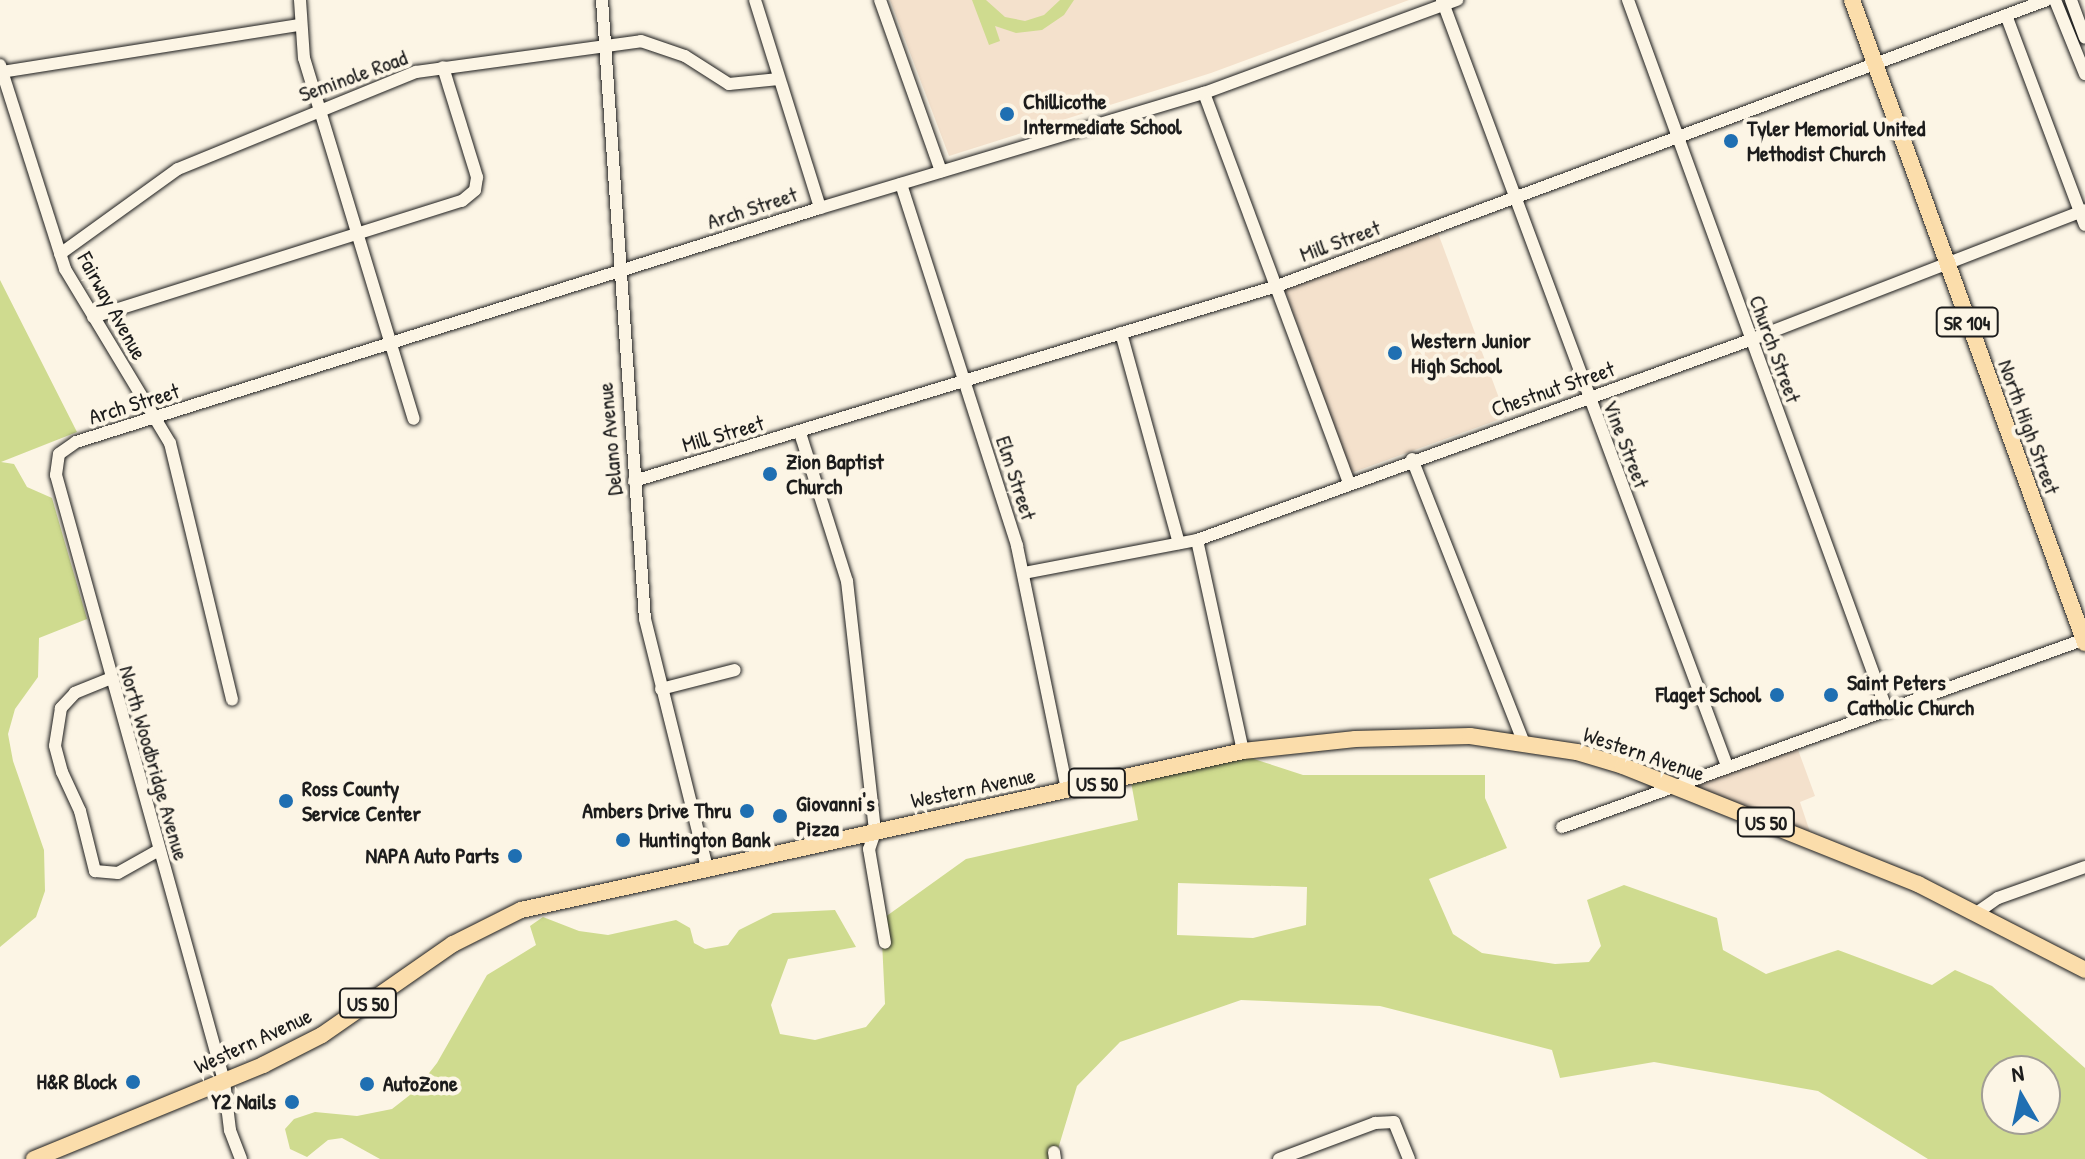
<!DOCTYPE html>
<style>
body{margin:0}
#map{position:relative;width:2085px;height:1159px;overflow:hidden;background:#fcf5e5;font-family:"Patrick Hand",sans-serif}
div>[style]{position:absolute}
.built>*{inset:0;background:#f4e1cc}
.green>*{inset:0;background:#cfdb8f}
.roads{filter:drop-shadow(0 0 2px #1c1c1c) drop-shadow(0 0 2px #1c1c1c)}
.minor>*{height:12px;margin:-6px;padding:0 6px;transform-origin:6px;border-radius:6px;background:#fcf5e5}
.major>*{height:16px;margin:-8px;padding:0 8px;transform-origin:8px;border-radius:8px;background:#fbddab}
.dots>*{width:22px;height:22px;translate:-50% -50%;box-sizing:border-box;border:4px solid #fcf5e5;border-radius:50%}
span{translate:-50% -50%;white-space:nowrap;text-align:center;line-height:1.15;-webkit-text-stroke:8px #fcf5e5;paint-order:stroke}
.shield-label span{padding:2px 6px;background:#fcf5e5;border:2px solid;border-radius:6px;-webkit-text-stroke-width:0}
.shield-label{font-size:20px;color:#1c1c1c;font-weight:700}
.street-label{font-size:22px;color:#1c1c1c}
.poi-label{font-size:22px;color:#1c1c1c;font-weight:700}
.left{translate:0 -50%;text-align:left}
.right{translate:-100% -50%;text-align:right}
.north{position:absolute;left:1981px;top:1055px;width:80px;height:80px;box-sizing:border-box;background:#fcf5e5;border:2px solid #a29e95;border-radius:50%;rotate:351deg;font-size:22px;font-weight:700;line-height:32px;text-align:center;color:#1c1c1c}
.north::after{content:'';display:block;margin:auto;width:28px;height:36px;background:#1f6fb2;clip-path:polygon(50% 0,100% 100%,50% 72%,0 100%)}
</style>
<div id="map">
<div class="built">
<i style="clip-path:polygon(890px 0,1409px 0,1211px 73px,949px 156px)"></i>
<i style="clip-path:polygon(1438px 233px,1506px 417px,1351px 473px,1285px 290px)"></i>
<i style="clip-path:polygon(1797px 747px,1815px 796px,1800px 802px,1811px 835px,1691px 784px)"></i>
</div>
<div class="green">
<i style="clip-path:polygon(972px 0,986px 0,1005px 17px,1025px 21px,1044px 15px,1060px 0,1074px 0,1064px 15px,1042px 30px,1016px 33px,995px 26px,1000px 41px,989px 45px)"></i>
<i style="clip-path:polygon(0 280px,77px 432px,1px 462px,14px 464px,27px 487px,52px 498px,87px 619px,39px 638px,38px 677px,15px 709px,8px 734px,13px 761px,44px 850px,45px 891px,36px 917px,0 947px)"></i>
<i style="clip-path:polygon(evenodd,1248px 757px,1303px 775px,1485px 775px,1485px 798px,1507px 848px,1429px 879px,1453px 934px,1482px 953px,1555px 964px,1589px 962px,1601px 946px,1587px 900px,1624px 885px,1717px 918px,1723px 950px,1766px 974px,1838px 950px,1932px 985px,1955px 970px,1992px 986px,2085px 1068px,2085px 1159px,1928px 1159px,1818px 1091px,1654px 1062px,1560px 1078px,1552px 1050px,1380px 1006px,1241px 1000px,1120px 1042px,1077px 1086px,1055px 1159px,380px 1159px,342px 1138px,328px 1140px,307px 1157px,290px 1149px,285px 1129px,294px 1119px,315px 1112px,357px 1116px,392px 1109px,415px 1091px,437px 1063px,487px 975px,536px 945px,530px 926px,543px 917px,579px 931px,608px 935px,676px 920px,690px 928px,694px 943px,705px 949px,728px 945px,739px 930px,773px 913px,835px 910px,856px 947px,788px 959px,771px 1005px,780px 1034px,815px 1040px,866px 1027px,885px 1004px,881px 920px,966px 859px,1138px 820px,1131px 782px,1248px 757px,1178px 883px,1307px 887px,1306px 925px,1253px 938px,1177px 935px,1178px 883px,1248px 757px,1997px 1071px,2045px 1071px,2045px 1119px,1997px 1119px,1997px 1071px)"></i>
</div>
<div class="roads">
<div class="minor">
<i style="left:300px;top:0;width:58px;rotate:86.1deg"></i>
<i style="left:304px;top:58px;width:377px;rotate:73.1deg"></i>
<i style="left:602px;top:0;width:620px;rotate:86.03deg"></i>
<i style="left:645px;top:619px;width:256px;rotate:76deg"></i>
<i style="left:755px;top:0;width:218px;rotate:72.6deg"></i>
<i style="left:880px;top:0;width:182px;rotate:70.4deg"></i>
<i style="left:1442px;top:0;width:817px;rotate:69.59deg"></i>
<i style="left:1628px;top:0;width:757px;rotate:69.98deg"></i>
<i style="left:2055px;top:0;width:80px;rotate:67.9deg"></i>
<i style="left:2071px;top:0;width:40px;rotate:69.8deg"></i>
<i style="left:2006px;top:15px;width:224px;rotate:69.4deg"></i>
<i style="left:0;top:65px;width:214px;rotate:72.3deg"></i>
<i style="left:65px;top:269px;width:203px;rotate:58.9deg"></i>
<i style="left:170px;top:443px;width:264px;rotate:76.4deg"></i>
<i style="left:2px;top:72px;width:300px;rotate:-9deg"></i>
<i style="left:1204px;top:93px;width:416px;rotate:69.6deg"></i>
<i style="left:901px;top:184px;width:380px;rotate:72.2deg"></i>
<i style="left:1017px;top:546px;width:249px;rotate:78.4deg"></i>
<i style="left:60px;top:254px;width:145px;rotate:-35.8deg"></i>
<i style="left:178px;top:169px;width:257px;rotate:-22.2deg"></i>
<i style="left:416px;top:72px;width:227px;rotate:-7.8deg"></i>
<i style="left:641px;top:41px;width:46px;rotate:18.8deg"></i>
<i style="left:685px;top:56px;width:52px;rotate:32.5deg"></i>
<i style="left:729px;top:84px;width:50px;rotate:-5.7deg"></i>
<i style="left:93px;top:317px;width:387px;rotate:-17.5deg"></i>
<i style="left:462px;top:201px;width:17px;rotate:-40deg"></i>
<i style="left:475px;top:190px;width:13px;rotate:-81deg"></i>
<i style="left:477px;top:177px;width:115px;rotate:-107.2deg"></i>
<i style="left:1121px;top:333px;width:218px;rotate:74.6deg"></i>
<i style="left:800px;top:433px;width:155px;rotate:72.4deg"></i>
<i style="left:847px;top:581px;width:253px;rotate:83.6deg"></i>
<i style="left:875px;top:832px;width:18px;rotate:109deg"></i>
<i style="left:869px;top:849px;width:95px;rotate:80.3deg"></i>
<i style="left:1412px;top:459px;width:305px;rotate:68.5deg"></i>
<i style="left:634px;top:481px;width:672px;rotate:-16.87deg"></i>
<i style="left:1277px;top:286px;width:821px;rotate:-20.38deg"></i>
<i style="left:1197px;top:540px;width:216px;rotate:77.7deg"></i>
<i style="left:1024px;top:573px;width:176px;rotate:-10.8deg"></i>
<i style="left:1197px;top:540px;width:588px;rotate:-19.88deg"></i>
<i style="left:1750px;top:340px;width:359px;rotate:-21.2deg"></i>
<i style="left:109px;top:679px;width:37px;rotate:158deg"></i>
<i style="left:75px;top:693px;width:21px;rotate:133deg"></i>
<i style="left:61px;top:708px;width:38px;rotate:99deg"></i>
<i style="left:55px;top:746px;width:27px;rotate:75deg"></i>
<i style="left:62px;top:772px;width:43px;rotate:65.2deg"></i>
<i style="left:80px;top:811px;width:62px;rotate:76deg"></i>
<i style="left:95px;top:871px;width:23px;rotate:5deg"></i>
<i style="left:118px;top:873px;width:45px;rotate:-29.4deg"></i>
<i style="left:661px;top:689px;width:76px;rotate:-14.4deg"></i>
<i style="left:1562px;top:827px;width:556px;rotate:-19.77deg"></i>
<i style="left:1975px;top:914px;width:28px;rotate:-35deg"></i>
<i style="left:1998px;top:898px;width:92px;rotate:-19.6deg"></i>
<i style="left:1054px;top:1152px;width:7px;rotate:82deg"></i>
<i style="left:241px;top:1159px;width:31px;rotate:-111deg"></i>
<i style="left:230px;top:1130px;width:49px;rotate:-97deg"></i>
<i style="left:224px;top:1081px;width:629px;rotate:-105.49deg"></i>
<i style="left:56px;top:475px;width:21px;rotate:-82deg"></i>
<i style="left:59px;top:454px;width:21px;rotate:-35deg"></i>
<i style="left:76px;top:442px;width:780px;rotate:-17.46deg"></i>
<i style="left:820px;top:208px;width:401px;rotate:-16.7deg"></i>
<i style="left:1204px;top:93px;width:270px;rotate:-20.2deg"></i>
<i style="left:1279px;top:1159px;width:103px;rotate:-20.6deg"></i>
<i style="left:1375px;top:1123px;width:19px;rotate:-3deg"></i>
<i style="left:1394px;top:1122px;width:40px;rotate:68deg"></i>
</div>
<div class="major">
<i style="left:1852px;top:0;width:684px;rotate:70.08deg"></i>
<i style="left:34px;top:1159px;width:248px;rotate:-22.3deg"></i>
<i style="left:263px;top:1065px;width:66px;rotate:-27deg"></i>
<i style="left:322px;top:1035px;width:160px;rotate:-34.8deg"></i>
<i style="left:453px;top:944px;width:76px;rotate:-26.6deg"></i>
<i style="left:521px;top:910px;width:739px;rotate:-12.42deg"></i>
<i style="left:1243px;top:751px;width:113px;rotate:-6.1deg"></i>
<i style="left:1355px;top:739px;width:115px;rotate:-1.5deg"></i>
<i style="left:1470px;top:736px;width:108px;rotate:8.5deg"></i>
<i style="left:1577px;top:752px;width:48px;rotate:16.9deg"></i>
<i style="left:1623px;top:766px;width:318px;rotate:21.8deg"></i>
<i style="left:1918px;top:884px;width:188px;rotate:27.2deg"></i>
</div>
</div>
<div class="dots">
<i style="left:1007px;top:114px;background:#1f6fb2"></i>
<i style="left:1731px;top:141px;background:#1f6fb2"></i>
<i style="left:1395px;top:353px;background:#1f6fb2"></i>
<i style="left:770px;top:474px;background:#1f6fb2"></i>
<i style="left:1777px;top:695px;background:#1f6fb2"></i>
<i style="left:1831px;top:695px;background:#1f6fb2"></i>
<i style="left:286px;top:801px;background:#1f6fb2"></i>
<i style="left:747px;top:811px;background:#1f6fb2"></i>
<i style="left:780px;top:816px;background:#1f6fb2"></i>
<i style="left:623px;top:840px;background:#1f6fb2"></i>
<i style="left:515px;top:856px;background:#1f6fb2"></i>
<i style="left:133px;top:1082px;background:#1f6fb2"></i>
<i style="left:367px;top:1084px;background:#1f6fb2"></i>
<i style="left:292px;top:1102px;background:#1f6fb2"></i>
</div>
<div class="shield-label">
<span style="left:1967px;top:322px">SR 104</span>
<span style="left:1097px;top:783px">US 50</span>
<span style="left:1766px;top:822px">US 50</span>
<span style="left:368px;top:1003px">US 50</span>
</div>
<div class="street-label">
<span style="left:353px;top:76px;rotate:-20deg">Seminole Road</span>
<span style="left:752px;top:208px;rotate:-18deg">Arch Street</span>
<span style="left:1340px;top:241px;rotate:-20deg">Mill Street</span>
<span style="left:112px;top:306px;rotate:61deg">Fairway Avenue</span>
<span style="left:1775px;top:349px;rotate:70deg">Church Street</span>
<span style="left:1553px;top:389px;rotate:-19deg">Chestnut Street</span>
<span style="left:134px;top:404px;rotate:-17deg">Arch Street</span>
<span style="left:2029px;top:427px;rotate:70deg">North High Street</span>
<span style="left:723px;top:434px;rotate:-16deg">Mill Street</span>
<span style="left:610px;top:439px;rotate:-95deg">Delano Avenue</span>
<span style="left:1626px;top:444px;rotate:69deg">Vine Street</span>
<span style="left:1016px;top:478px;rotate:72deg">Elm Street</span>
<span style="left:1644px;top:754px;rotate:19deg">Western Avenue</span>
<span style="left:154px;top:763px;rotate:74deg">North Woodbridge Avenue</span>
<span style="left:973px;top:788px;rotate:-12deg">Western Avenue</span>
<span style="left:253px;top:1041px;rotate:-25deg">Western Avenue</span>
</div>
<div class="poi-label">
<span class="left" style="left:1023px;top:114px">Chillicothe<br>Intermediate School</span>
<span class="left" style="left:1747px;top:141px">Tyler Memorial United<br>Methodist Church</span>
<span class="left" style="left:1411px;top:353px">Western Junior<br>High School</span>
<span class="left" style="left:786px;top:474px">Zion Baptist<br>Church</span>
<span class="left" style="left:1847px;top:695px">Saint Peters<br>Catholic Church</span>
<span class="right" style="left:1761px;top:695px">Flaget School</span>
<span class="left" style="left:302px;top:801px">Ross County<br>Service Center</span>
<span class="left" style="left:796px;top:816px">Giovanni's<br>Pizza</span>
<span class="right" style="left:731px;top:811px">Ambers Drive Thru</span>
<span class="left" style="left:639px;top:840px">Huntington Bank</span>
<span class="right" style="left:499px;top:856px">NAPA Auto Parts</span>
<span class="right" style="left:117px;top:1082px">H&amp;R Block</span>
<span class="left" style="left:383px;top:1084px">AutoZone</span>
<span class="right" style="left:276px;top:1102px">Y2 Nails</span>
</div>
<div class="north">N</div>
</div>
